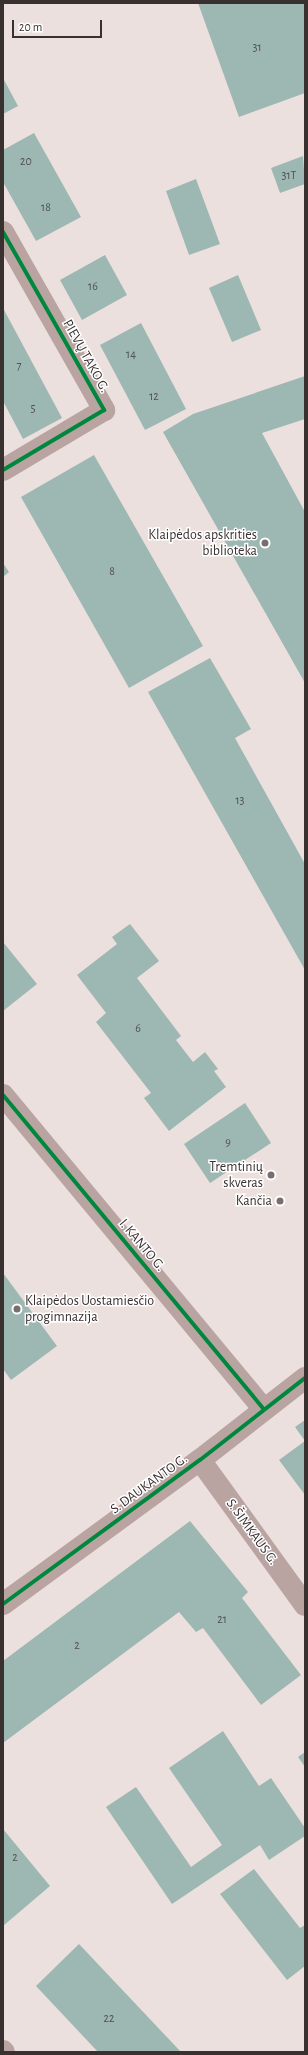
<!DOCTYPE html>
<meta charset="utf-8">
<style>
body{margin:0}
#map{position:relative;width:308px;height:2055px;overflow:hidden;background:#ece0de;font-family:"Alegreya Sans",sans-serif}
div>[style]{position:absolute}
.building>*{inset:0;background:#9db7b3}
.minor>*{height:22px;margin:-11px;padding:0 11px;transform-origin:11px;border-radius:11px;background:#b9a4a2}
.cycleway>*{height:4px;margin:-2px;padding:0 2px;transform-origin:2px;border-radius:2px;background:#00873e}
.dots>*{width:11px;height:11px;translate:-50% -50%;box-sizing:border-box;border:2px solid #fff;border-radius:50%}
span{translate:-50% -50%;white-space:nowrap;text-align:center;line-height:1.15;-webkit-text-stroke:3px #fff;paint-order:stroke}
.number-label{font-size:12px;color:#525251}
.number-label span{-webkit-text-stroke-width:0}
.street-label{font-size:14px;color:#393030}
.poi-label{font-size:14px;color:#393030}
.right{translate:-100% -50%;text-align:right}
.left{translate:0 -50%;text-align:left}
.frame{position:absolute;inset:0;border:4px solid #393030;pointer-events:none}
.scale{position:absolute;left:12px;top:20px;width:90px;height:18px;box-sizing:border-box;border:2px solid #393030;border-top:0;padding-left:5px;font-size:12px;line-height:14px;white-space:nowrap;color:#393030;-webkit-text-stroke:3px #fff;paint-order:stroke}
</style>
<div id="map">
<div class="building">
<i style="clip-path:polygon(198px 3px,305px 3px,305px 93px,239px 117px)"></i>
<i style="clip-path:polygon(3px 78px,18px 106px,3px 114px)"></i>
<i style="clip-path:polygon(34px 133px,81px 217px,36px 241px,3px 182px,3px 150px)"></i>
<i style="clip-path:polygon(303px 156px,305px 184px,280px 193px,271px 168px)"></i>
<i style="clip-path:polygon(196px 179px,220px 244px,189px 255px,166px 191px)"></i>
<i style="clip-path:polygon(105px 255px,127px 295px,82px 320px,60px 280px)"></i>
<i style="clip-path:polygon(238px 275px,261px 330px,232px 342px,209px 288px)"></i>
<i style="clip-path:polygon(3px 308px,62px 418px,23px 439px,3px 401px)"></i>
<i style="clip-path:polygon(141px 323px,186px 409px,145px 430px,100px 345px)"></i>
<i style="clip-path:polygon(305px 376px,305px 419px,262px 433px,305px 512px,305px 683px,163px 432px,193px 414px)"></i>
<i style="clip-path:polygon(94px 455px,203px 646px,129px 688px,21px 497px)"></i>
<i style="clip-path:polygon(3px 563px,9px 572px,3px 577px)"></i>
<i style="clip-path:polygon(210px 658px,251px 729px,235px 738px,305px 864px,305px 970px,148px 692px)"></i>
<i style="clip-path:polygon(130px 924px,159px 961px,137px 978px,181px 1036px,176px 1040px,193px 1062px,205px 1052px,218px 1069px,214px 1071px,226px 1087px,169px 1131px,144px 1098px,151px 1093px,96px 1022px,106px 1013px,77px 975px,117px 944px,112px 937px)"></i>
<i style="clip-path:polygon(3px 942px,37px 984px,3px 1011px)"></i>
<i style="clip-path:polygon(245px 1103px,271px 1143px,210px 1183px,184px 1144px)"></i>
<i style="clip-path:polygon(3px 1273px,57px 1346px,11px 1380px,3px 1369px)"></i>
<i style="clip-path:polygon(305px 1420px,305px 1495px,279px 1460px,305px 1441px,295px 1427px)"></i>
<i style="clip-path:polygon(190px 1521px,248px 1592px,242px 1598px,301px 1675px,261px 1705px,203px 1628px,196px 1632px,179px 1612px,3px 1743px,3px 1661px)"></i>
<i style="clip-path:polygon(223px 1731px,259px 1786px,271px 1778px,305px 1828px,305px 1836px,269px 1860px,260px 1845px,172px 1904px,106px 1807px,136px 1787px,191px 1867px,222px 1845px,169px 1768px)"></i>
<i style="clip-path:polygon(305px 1752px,305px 1767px,298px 1757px)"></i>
<i style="clip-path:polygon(3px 1829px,50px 1886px,3px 1926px)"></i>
<i style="clip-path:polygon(254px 1869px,300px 1928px,305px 1925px,305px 1966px,287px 1980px,220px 1894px)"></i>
<i style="clip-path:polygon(79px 1944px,181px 2052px,98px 2052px,36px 1986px)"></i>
</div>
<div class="minor">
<i style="left:3px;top:232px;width:205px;rotate:60.4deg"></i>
<i style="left:104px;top:410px;width:117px;rotate:149.3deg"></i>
<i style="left:3px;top:1095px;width:408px;rotate:50.3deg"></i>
<i style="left:200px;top:1460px;width:179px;rotate:54.1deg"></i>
<i style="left:3px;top:1604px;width:244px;rotate:-36.2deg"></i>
<i style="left:200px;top:1460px;width:133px;rotate:-38deg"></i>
<i style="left:3px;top:2051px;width:1px;rotate:45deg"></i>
</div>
<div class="cycleway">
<i style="left:3px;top:232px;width:205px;rotate:60.4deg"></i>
<i style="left:104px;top:410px;width:117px;rotate:149.3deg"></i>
<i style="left:3px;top:1095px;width:408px;rotate:50.3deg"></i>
<i style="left:3px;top:1604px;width:244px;rotate:-36.2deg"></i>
<i style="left:200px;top:1460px;width:133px;rotate:-38deg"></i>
</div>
<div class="dots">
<i style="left:265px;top:543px;background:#786e6d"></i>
<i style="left:271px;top:1175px;background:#786e6d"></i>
<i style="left:280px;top:1201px;background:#786e6d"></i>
<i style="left:17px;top:1309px;background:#786e6d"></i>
</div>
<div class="number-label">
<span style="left:257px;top:48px">31</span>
<span style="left:26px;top:162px">20</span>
<span style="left:289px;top:176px">31T</span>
<span style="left:46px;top:208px">18</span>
<span style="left:93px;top:287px">16</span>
<span style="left:131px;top:355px">14</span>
<span style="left:19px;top:366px">7</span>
<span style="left:154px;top:397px">12</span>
<span style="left:33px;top:409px">5</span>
<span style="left:112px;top:572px">8</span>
<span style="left:240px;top:801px">13</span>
<span style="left:138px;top:1029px">6</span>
<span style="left:228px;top:1143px">9</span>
<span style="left:222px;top:1620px">21</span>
<span style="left:77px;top:1646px">2</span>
<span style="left:15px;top:1858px">2</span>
<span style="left:109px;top:2019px">22</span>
</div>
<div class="street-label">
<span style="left:86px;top:356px;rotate:61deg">PIEVŲ TAKO G.</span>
<span style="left:142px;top:1245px;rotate:50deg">I. KANTO G.</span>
<span style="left:149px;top:1484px;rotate:-36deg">S. DAUKANTO G.</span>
<span style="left:252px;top:1532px;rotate:54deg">S. ŠIMKAUS G.</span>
</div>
<div class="poi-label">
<span class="right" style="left:257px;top:543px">Klaipėdos apskrities<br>biblioteka</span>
<span class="right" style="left:263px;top:1175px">Tremtinių<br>skveras</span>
<span class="right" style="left:272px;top:1201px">Kančia</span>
<span class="left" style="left:25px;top:1309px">Klaipėdos Uostamiesčio<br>progimnazija</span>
</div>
<div class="frame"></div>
<div class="scale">20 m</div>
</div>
